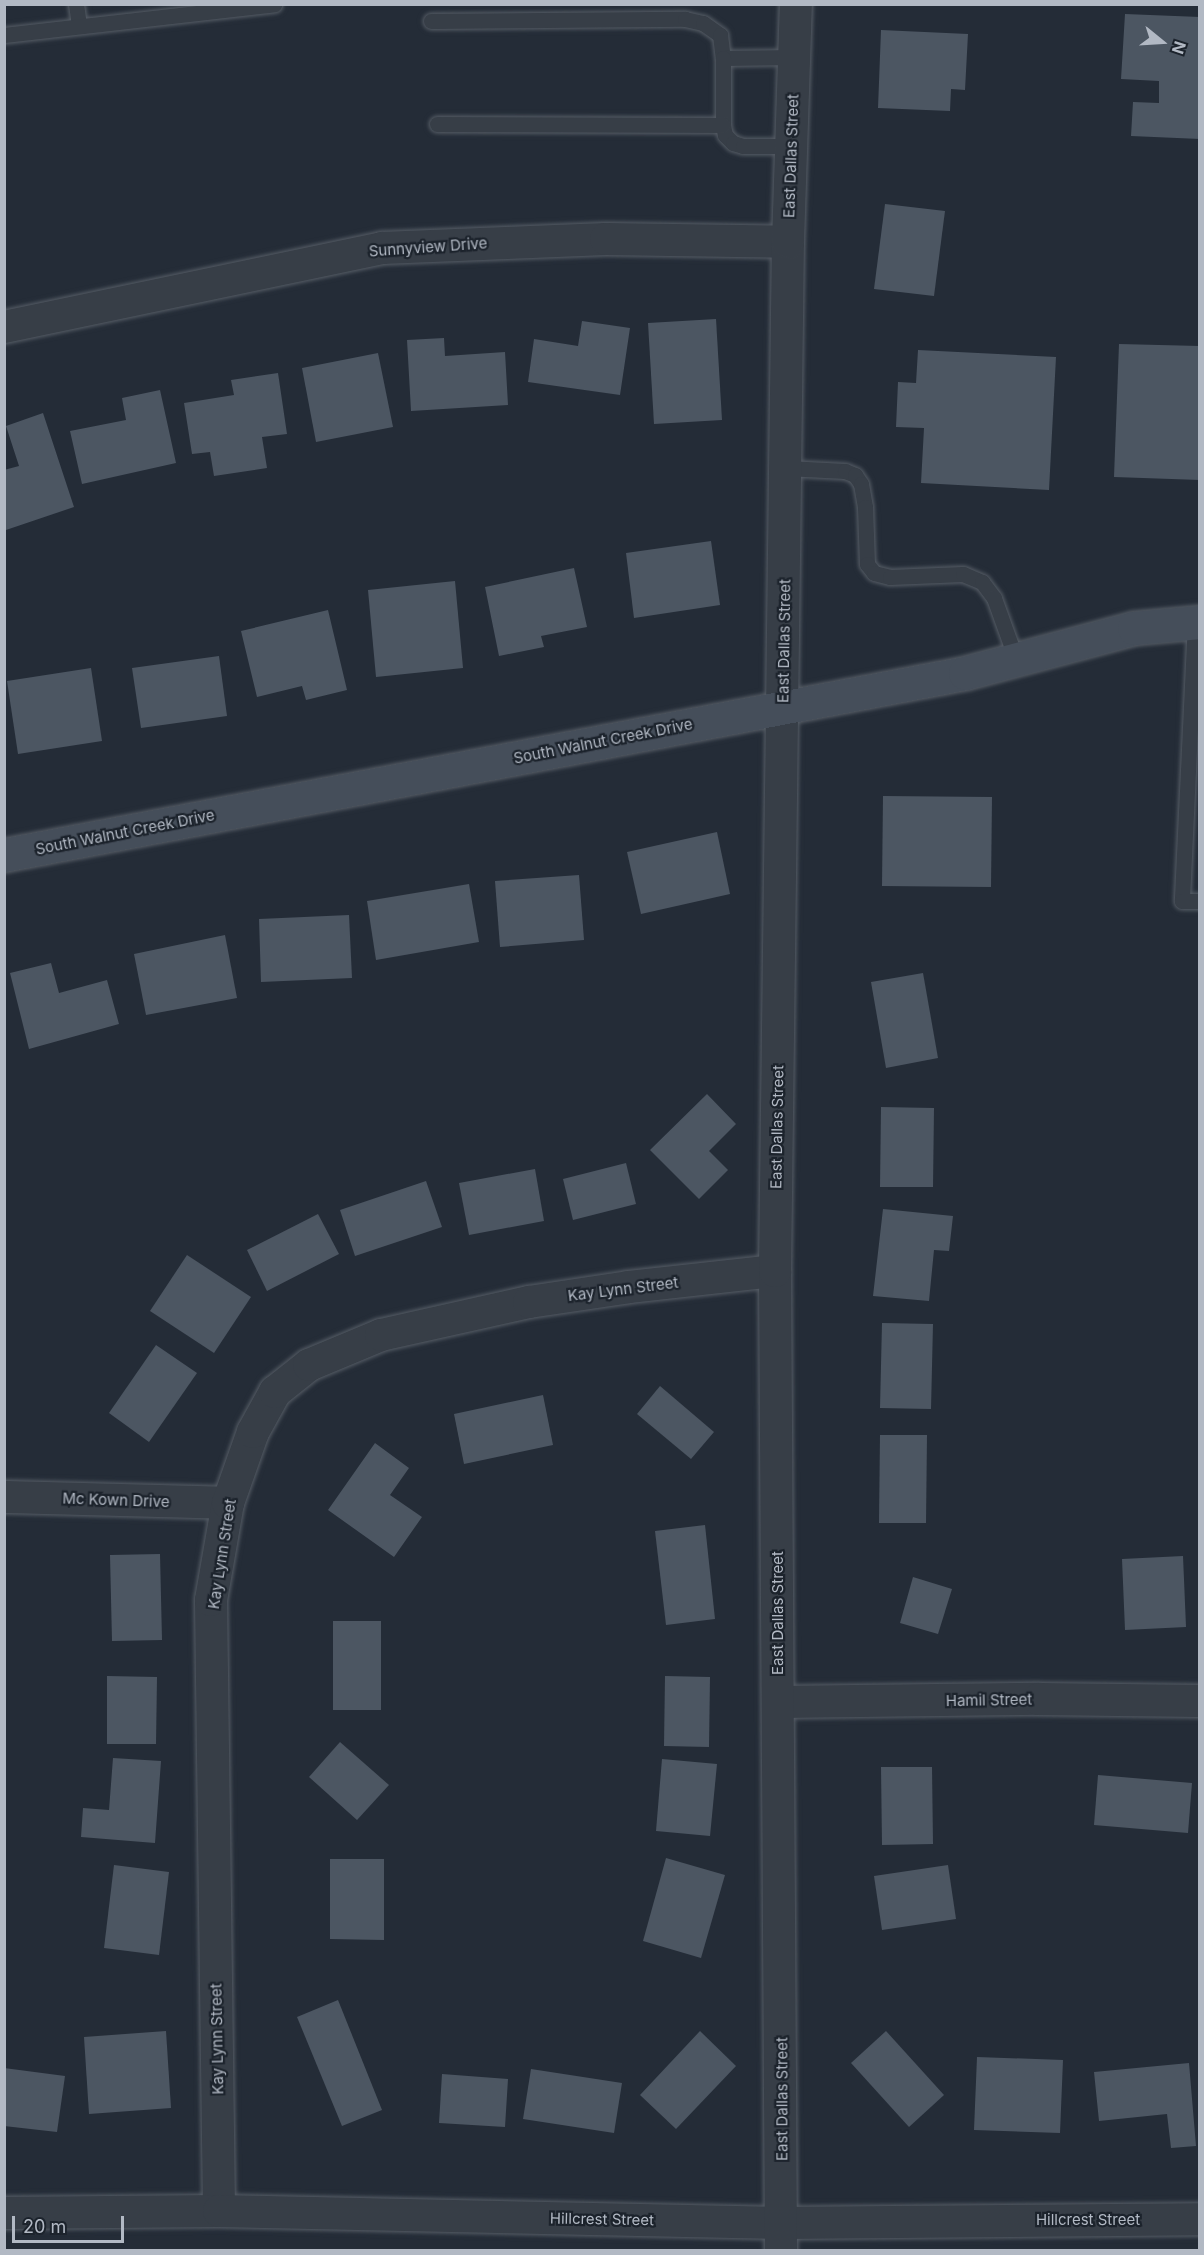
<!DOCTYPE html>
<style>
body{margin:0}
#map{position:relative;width:1204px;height:2255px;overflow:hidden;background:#242c37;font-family:Inter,sans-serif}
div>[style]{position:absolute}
.building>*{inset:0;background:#4c5662}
.roads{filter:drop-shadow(0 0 2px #555c65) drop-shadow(0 0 2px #555c65)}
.lane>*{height:15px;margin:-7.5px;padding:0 7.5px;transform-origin:7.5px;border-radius:7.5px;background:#373e47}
.street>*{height:32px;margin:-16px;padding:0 16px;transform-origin:16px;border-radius:16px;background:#373e47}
.secondary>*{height:33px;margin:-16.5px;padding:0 16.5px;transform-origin:16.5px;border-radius:16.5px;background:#454e5a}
span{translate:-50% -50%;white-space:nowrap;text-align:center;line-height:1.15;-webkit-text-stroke:4.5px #1c232c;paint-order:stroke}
.street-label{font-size:15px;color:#b2b9c4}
.frame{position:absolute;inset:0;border:6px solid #b2b9c4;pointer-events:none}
.north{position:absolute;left:1132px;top:12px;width:60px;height:60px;-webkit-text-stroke:4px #1c232c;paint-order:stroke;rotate:108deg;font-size:16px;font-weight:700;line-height:24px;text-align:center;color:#b2b9c4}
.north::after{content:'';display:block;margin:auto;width:21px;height:27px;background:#b2b9c4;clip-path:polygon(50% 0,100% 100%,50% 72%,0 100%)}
.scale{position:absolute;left:12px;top:2216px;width:112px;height:27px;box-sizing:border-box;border:3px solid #b2b9c4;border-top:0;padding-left:8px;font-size:18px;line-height:21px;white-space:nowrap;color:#b2b9c4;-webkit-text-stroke:4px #1c232c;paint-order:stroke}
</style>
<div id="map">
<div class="building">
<i style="clip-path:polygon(1125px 14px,1200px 17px,1200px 139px,1131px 136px,1133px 102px,1159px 103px,1159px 81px,1121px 79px)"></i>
<i style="clip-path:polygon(881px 30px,968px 34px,965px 90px,951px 89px,950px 111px,878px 108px)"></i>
<i style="clip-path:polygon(885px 204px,945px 211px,934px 296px,874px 289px)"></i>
<i style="clip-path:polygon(716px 319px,722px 420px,654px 424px,648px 323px)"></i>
<i style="clip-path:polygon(582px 321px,630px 328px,620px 395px,528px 382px,534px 339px,578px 346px)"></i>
<i style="clip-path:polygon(444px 338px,445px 356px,505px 352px,508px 405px,411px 411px,407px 340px)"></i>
<i style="clip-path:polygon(1119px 344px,1200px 346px,1200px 480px,1114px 477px)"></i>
<i style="clip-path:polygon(918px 350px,1056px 357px,1049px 490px,921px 483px,924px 428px,896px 427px,898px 382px,916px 383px)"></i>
<i style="clip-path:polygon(378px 353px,393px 427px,316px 442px,302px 368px)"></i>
<i style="clip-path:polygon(278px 373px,287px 434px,262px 437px,267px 468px,214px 476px,210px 452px,192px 454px,184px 403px,234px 395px,231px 380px)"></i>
<i style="clip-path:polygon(160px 390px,176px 463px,82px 484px,70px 431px,126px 420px,122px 398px)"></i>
<i style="clip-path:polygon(43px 413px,74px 507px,6px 530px,4px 470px,19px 466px,6px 426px)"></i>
<i style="clip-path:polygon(711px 541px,720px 605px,634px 618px,626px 553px)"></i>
<i style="clip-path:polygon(574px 568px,587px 627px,541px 636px,544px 647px,499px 656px,485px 587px)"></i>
<i style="clip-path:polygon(455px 581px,463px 668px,376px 677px,368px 590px)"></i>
<i style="clip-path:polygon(328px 610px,347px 690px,306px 700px,302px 686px,257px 697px,241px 631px)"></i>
<i style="clip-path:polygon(219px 656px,227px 716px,141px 728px,132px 668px)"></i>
<i style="clip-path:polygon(91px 668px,102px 741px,18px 754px,7px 681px)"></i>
<i style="clip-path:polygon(883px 796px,992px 797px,991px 887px,882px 886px)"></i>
<i style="clip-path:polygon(717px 832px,730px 894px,641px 914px,627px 852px)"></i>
<i style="clip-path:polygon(579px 875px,584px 940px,500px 947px,495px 881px)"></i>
<i style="clip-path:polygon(469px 884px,479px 942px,376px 960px,367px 901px)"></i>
<i style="clip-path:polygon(349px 915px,352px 978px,261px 982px,259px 919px)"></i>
<i style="clip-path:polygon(225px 935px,237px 998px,146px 1015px,134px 954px)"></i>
<i style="clip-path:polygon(51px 963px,59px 993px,107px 980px,119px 1024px,29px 1049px,10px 973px)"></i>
<i style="clip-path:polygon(923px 973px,938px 1058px,886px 1068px,871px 982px)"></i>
<i style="clip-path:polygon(707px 1094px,736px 1124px,709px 1151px,728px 1170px,699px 1199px,650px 1150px)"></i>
<i style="clip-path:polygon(881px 1107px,934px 1108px,933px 1187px,880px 1187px)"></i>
<i style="clip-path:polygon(626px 1163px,636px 1204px,573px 1220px,563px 1179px)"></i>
<i style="clip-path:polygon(535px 1169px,544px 1221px,469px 1235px,459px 1183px)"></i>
<i style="clip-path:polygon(426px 1181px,442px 1227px,355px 1256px,340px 1210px)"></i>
<i style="clip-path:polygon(883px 1209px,953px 1216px,949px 1251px,934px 1250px,929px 1301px,873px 1296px)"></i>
<i style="clip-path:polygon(318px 1214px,339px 1254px,267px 1291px,247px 1250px)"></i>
<i style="clip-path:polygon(187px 1255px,251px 1297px,214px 1353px,150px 1311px)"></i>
<i style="clip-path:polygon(882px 1323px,933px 1324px,931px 1409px,880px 1408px)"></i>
<i style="clip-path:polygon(156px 1345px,197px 1373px,149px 1442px,109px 1413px)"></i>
<i style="clip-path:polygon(660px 1386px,714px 1432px,691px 1459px,637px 1414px)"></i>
<i style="clip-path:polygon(543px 1395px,553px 1445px,464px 1464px,454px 1414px)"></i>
<i style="clip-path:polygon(880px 1435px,927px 1435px,926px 1523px,879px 1523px)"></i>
<i style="clip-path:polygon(375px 1443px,409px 1468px,390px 1495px,422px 1517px,394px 1557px,328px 1510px)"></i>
<i style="clip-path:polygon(705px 1525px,715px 1619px,666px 1625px,655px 1531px)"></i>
<i style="clip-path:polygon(160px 1554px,162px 1640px,112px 1641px,110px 1555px)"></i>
<i style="clip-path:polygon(1183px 1556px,1186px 1627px,1125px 1630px,1122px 1559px)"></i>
<i style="clip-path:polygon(913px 1577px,952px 1589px,938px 1634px,900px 1623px)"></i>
<i style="clip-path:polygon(333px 1621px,381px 1621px,381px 1710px,333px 1710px)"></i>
<i style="clip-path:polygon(107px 1676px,157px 1677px,156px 1744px,107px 1744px)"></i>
<i style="clip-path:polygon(665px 1676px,710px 1677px,709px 1747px,664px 1746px)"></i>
<i style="clip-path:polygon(340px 1742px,389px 1785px,357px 1820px,309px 1777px)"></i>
<i style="clip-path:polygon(113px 1758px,161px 1761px,155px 1843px,81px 1837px,83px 1808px,109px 1810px)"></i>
<i style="clip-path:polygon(662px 1759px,717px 1764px,710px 1836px,656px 1831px)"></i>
<i style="clip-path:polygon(881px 1767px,932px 1767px,933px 1844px,882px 1845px)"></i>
<i style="clip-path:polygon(1098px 1775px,1192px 1783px,1188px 1833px,1094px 1825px)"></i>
<i style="clip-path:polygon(666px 1858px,725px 1875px,701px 1958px,643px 1941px)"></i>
<i style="clip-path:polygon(330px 1859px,384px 1859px,384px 1940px,330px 1939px)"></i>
<i style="clip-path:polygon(114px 1865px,169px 1872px,159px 1955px,104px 1948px)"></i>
<i style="clip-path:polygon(948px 1865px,956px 1919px,882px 1930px,874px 1876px)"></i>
<i style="clip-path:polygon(338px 2000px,382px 2110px,342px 2126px,297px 2017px)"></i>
<i style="clip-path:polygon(166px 2031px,171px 2108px,89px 2114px,84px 2037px)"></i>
<i style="clip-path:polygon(700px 2031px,736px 2066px,676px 2129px,640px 2095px)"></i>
<i style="clip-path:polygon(886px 2031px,944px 2095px,909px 2127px,851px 2063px)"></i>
<i style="clip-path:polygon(977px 2057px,1063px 2060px,1060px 2133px,974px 2130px)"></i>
<i style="clip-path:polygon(1189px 2063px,1196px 2146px,1171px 2148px,1167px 2114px,1099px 2121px,1094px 2072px)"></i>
<i style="clip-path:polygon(4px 2068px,65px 2076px,57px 2132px,4px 2126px)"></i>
<i style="clip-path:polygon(531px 2069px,622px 2083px,614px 2133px,523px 2119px)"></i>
<i style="clip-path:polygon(442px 2074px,508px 2079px,505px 2127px,439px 2123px)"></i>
</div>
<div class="roads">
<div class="lane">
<i style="left:76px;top:4px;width:22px;rotate:82deg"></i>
<i style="left:431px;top:21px;width:254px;rotate:-0.5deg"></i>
<i style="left:685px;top:19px;width:18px;rotate:13deg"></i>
<i style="left:703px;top:23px;width:21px;rotate:35deg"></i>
<i style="left:720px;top:35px;width:23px;rotate:83deg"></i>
<i style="left:723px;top:58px;width:71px;rotate:-0.8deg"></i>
<i style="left:4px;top:35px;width:272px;rotate:-6.5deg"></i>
<i style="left:723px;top:58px;width:67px;rotate:90deg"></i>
<i style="left:723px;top:125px;width:10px;rotate:79deg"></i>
<i style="left:725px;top:135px;width:11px;rotate:45deg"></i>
<i style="left:733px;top:143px;width:10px;rotate:17deg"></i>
<i style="left:743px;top:146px;width:48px"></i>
<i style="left:437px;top:124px;width:286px;rotate:0.2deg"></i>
<i style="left:786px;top:468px;width:59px;rotate:2.9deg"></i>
<i style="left:845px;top:471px;width:11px;rotate:22deg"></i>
<i style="left:855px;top:475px;width:11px;rotate:56deg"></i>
<i style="left:861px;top:484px;width:23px;rotate:80deg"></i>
<i style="left:865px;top:507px;width:57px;rotate:88deg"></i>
<i style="left:867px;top:564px;width:11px;rotate:52deg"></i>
<i style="left:874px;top:573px;width:16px;rotate:14deg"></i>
<i style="left:890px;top:577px;width:73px;rotate:-2.4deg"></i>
<i style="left:963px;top:574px;width:21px;rotate:23deg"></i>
<i style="left:982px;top:582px;width:20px;rotate:53deg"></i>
<i style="left:994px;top:598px;width:65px;rotate:70.2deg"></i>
<i style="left:1195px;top:622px;width:279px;rotate:92.7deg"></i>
<i style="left:1182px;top:901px;width:18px"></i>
</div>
<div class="street">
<i style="left:4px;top:327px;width:386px;rotate:-11.8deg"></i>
<i style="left:382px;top:248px;width:224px;rotate:-2.3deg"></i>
<i style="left:606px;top:239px;width:182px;rotate:0.9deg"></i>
<i style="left:4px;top:1497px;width:224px;rotate:1.5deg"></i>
<i style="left:779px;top:1702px;width:260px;rotate:-0.7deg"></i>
<i style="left:1039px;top:1699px;width:161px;rotate:0.7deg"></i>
<i style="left:219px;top:2211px;width:611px;rotate:-90.75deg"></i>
<i style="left:211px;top:1600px;width:98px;rotate:-80.1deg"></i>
<i style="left:228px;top:1503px;width:75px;rotate:-70.6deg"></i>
<i style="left:253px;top:1432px;width:46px;rotate:-61.2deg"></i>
<i style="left:275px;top:1392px;width:43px;rotate:-38.5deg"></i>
<i style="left:309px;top:1365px;width:78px;rotate:-22.6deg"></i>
<i style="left:381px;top:1335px;width:152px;rotate:-12.6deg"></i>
<i style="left:529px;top:1302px;width:101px;rotate:-8.5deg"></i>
<i style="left:629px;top:1287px;width:147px;rotate:-6.3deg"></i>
<i style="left:4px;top:2213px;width:215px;rotate:-0.5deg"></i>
<i style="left:219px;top:2211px;width:563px;rotate:1.22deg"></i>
<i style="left:782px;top:2223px;width:418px;rotate:-0.5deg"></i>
<i style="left:781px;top:2250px;width:979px;rotate:-90.35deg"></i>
<i style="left:775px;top:1271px;width:1029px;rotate:-89.28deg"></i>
<i style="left:788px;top:242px;width:238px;rotate:-88.1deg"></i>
</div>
<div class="secondary">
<i style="left:4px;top:855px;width:978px;rotate:-10.72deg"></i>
<i style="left:965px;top:673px;width:175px;rotate:-14.9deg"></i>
<i style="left:1134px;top:628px;width:66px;rotate:-5.2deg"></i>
</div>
</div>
<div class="street-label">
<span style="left:791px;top:156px;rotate:-88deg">East Dallas Street</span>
<span style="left:428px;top:247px;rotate:-4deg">Sunnyview Drive</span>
<span style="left:784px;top:641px;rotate:-89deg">East Dallas Street</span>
<span style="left:603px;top:741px;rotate:-11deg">South Walnut Creek Drive</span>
<span style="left:125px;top:832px;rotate:-11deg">South Walnut Creek Drive</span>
<span style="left:777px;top:1127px;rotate:-89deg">East Dallas Street</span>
<span style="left:623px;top:1289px;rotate:-7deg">Kay Lynn Street</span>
<span style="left:116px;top:1500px;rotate:2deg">Mc Kown Drive</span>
<span style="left:222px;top:1554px;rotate:-81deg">Kay Lynn Street</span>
<span style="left:778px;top:1613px;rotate:-90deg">East Dallas Street</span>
<span style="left:989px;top:1700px;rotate:-1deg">Hamil Street</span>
<span style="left:217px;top:2039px;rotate:-91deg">Kay Lynn Street</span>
<span style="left:782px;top:2099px;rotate:-90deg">East Dallas Street</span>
<span style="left:602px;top:2219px;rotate:1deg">Hillcrest Street</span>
<span style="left:1088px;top:2220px">Hillcrest Street</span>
</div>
<div class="frame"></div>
<div class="north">N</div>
<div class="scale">20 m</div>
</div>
